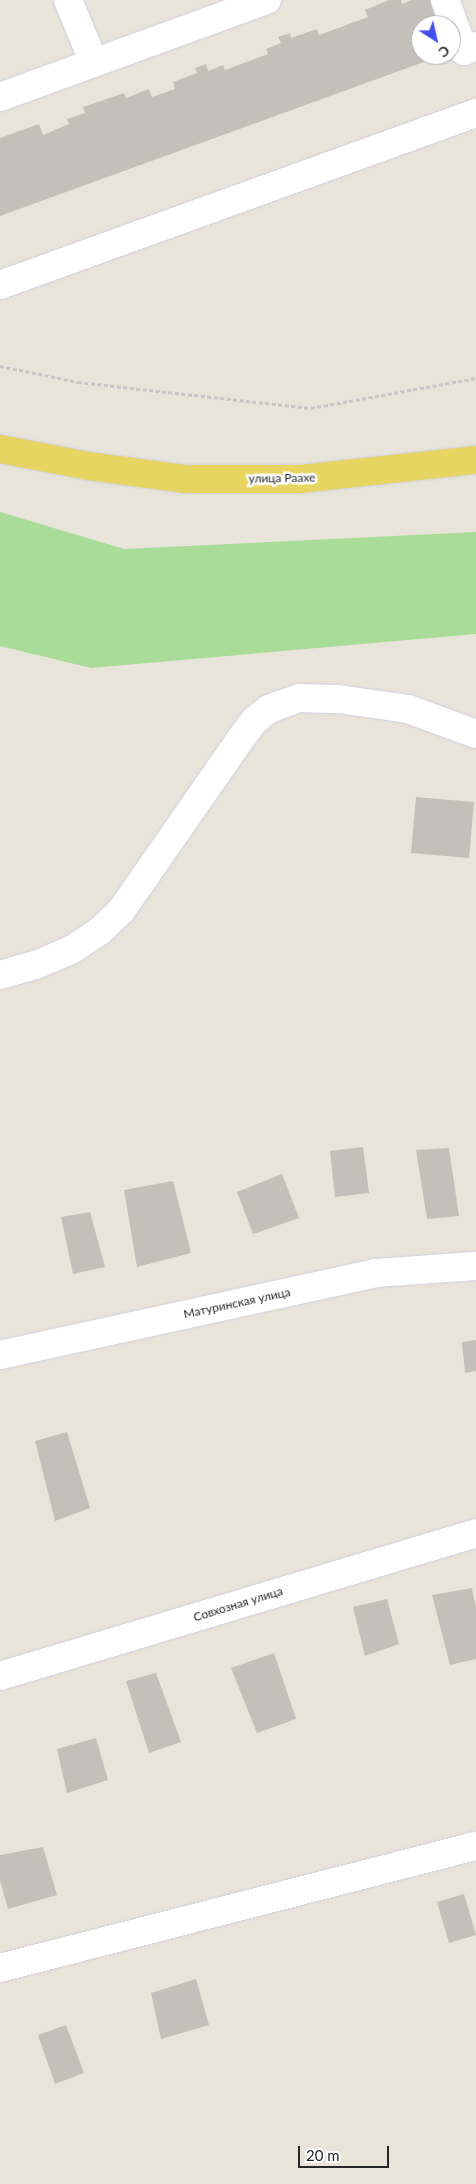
<!DOCTYPE html>
<meta charset="utf-8">
<style>
body{margin:0}
#map{position:relative;width:476px;height:2184px;overflow:hidden;background:#e9e4d9;font-family:Lato,sans-serif}
div>[style]{position:absolute}
.green>*{inset:0;background:#a8dc98}
.building>*{inset:0;background:#c4c0b9}
.path>*{height:3px;margin-top:-1.5px;transform-origin:0;background:repeating-linear-gradient(90deg,#c7c7c7 0 4px,transparent 0 6.5px)}
.roads{filter:drop-shadow(0 0 1px #cfd0df) drop-shadow(0 0 1px #cfd0df)}
.minor>*{height:28px;margin:-14px;padding:0 14px;transform-origin:14px;border-radius:14px;background:#fff}
.major>*{height:28px;margin:-14px;padding:0 14px;transform-origin:14px;border-radius:14px;background:#e6d561}
span{translate:-50% -50%;white-space:nowrap;text-align:center;line-height:1.15;-webkit-text-stroke:5px #fff;paint-order:stroke}
.street-label{font-size:12px;color:#272727}
.north{position:absolute;left:411px;top:15px;width:50px;height:50px;box-sizing:border-box;background:#fff;border:1px solid #a9a9a9;border-radius:50%;rotate:145deg;font-size:14px;font-weight:700;line-height:20px;text-align:center;color:#272727}
.north::after{content:'';display:block;margin:auto;width:18px;height:22px;background:#424fec;clip-path:polygon(50% 0,100% 100%,50% 72%,0 100%)}
.scale{position:absolute;left:298px;top:2146px;width:91px;height:22px;box-sizing:border-box;border:2px solid #272727;border-top:0;padding-left:6px;font-size:15px;line-height:18px;white-space:nowrap;color:#272727;-webkit-text-stroke:4px #fff;paint-order:stroke}
</style>
<div id="map">
<div class="green">
<i style="clip-path:polygon(0 512px,124px 549px,476px 532px,476px 634px,91px 668px,0 646px)"></i>
</div>
<div class="building">
<i style="clip-path:polygon(389px 0,401px 0,402px 4px,412px 0,437px 0,446px 25px,421px 25px,421px 55px,443px 55px,0 216px,0 138px,39px 124px,43px 135px,69px 124px,67px 119px,85px 113px,83px 107px,124px 93px,126px 98px,149px 89px,152px 97px,175px 89px,173px 82px,197px 73px,195px 68px,206px 64px,208px 71px,223px 65px,225px 70px,268px 54px,266px 49px,281px 43px,278px 37px,290px 33px,291px 38px,317px 29px,319px 35px,368px 17px,365px 10px)"></i>
<i style="clip-path:polygon(416px 797px,474px 802px,469px 858px,411px 853px)"></i>
<i style="clip-path:polygon(363px 1147px,369px 1193px,335px 1197px,330px 1151px)"></i>
<i style="clip-path:polygon(449px 1148px,459px 1216px,427px 1219px,416px 1150px)"></i>
<i style="clip-path:polygon(282px 1174px,299px 1218px,253px 1234px,237px 1192px)"></i>
<i style="clip-path:polygon(173px 1181px,191px 1253px,137px 1267px,124px 1190px)"></i>
<i style="clip-path:polygon(90px 1212px,105px 1267px,73px 1274px,61px 1217px)"></i>
<i style="clip-path:polygon(476px 1340px,476px 1371px,465px 1373px,462px 1342px)"></i>
<i style="clip-path:polygon(67px 1432px,90px 1508px,55px 1521px,35px 1441px)"></i>
<i style="clip-path:polygon(472px 1588px,476px 1608px,476px 1659px,450px 1665px,432px 1595px)"></i>
<i style="clip-path:polygon(387px 1599px,399px 1644px,365px 1656px,353px 1607px)"></i>
<i style="clip-path:polygon(274px 1653px,296px 1719px,257px 1733px,231px 1668px)"></i>
<i style="clip-path:polygon(156px 1673px,181px 1742px,149px 1753px,126px 1681px)"></i>
<i style="clip-path:polygon(96px 1738px,108px 1780px,67px 1793px,57px 1749px)"></i>
<i style="clip-path:polygon(43px 1847px,57px 1895px,8px 1909px,0 1880px,0 1855px)"></i>
<i style="clip-path:polygon(464px 1894px,476px 1935px,449px 1943px,437px 1902px)"></i>
<i style="clip-path:polygon(196px 1979px,209px 2025px,161px 2039px,151px 1993px)"></i>
<i style="clip-path:polygon(66px 2025px,84px 2073px,55px 2084px,38px 2035px)"></i>
</div>
<div class="path">
<i style="left:0;top:366px;width:80px;rotate:11.6deg"></i>
<i style="left:78px;top:382px;width:234px;rotate:6.4deg"></i>
<i style="left:311px;top:408px;width:168px;rotate:-10.3deg"></i>
</div>
<div class="roads">
<div class="minor">
<i style="left:68px;top:0;width:68px;rotate:67.6deg"></i>
<i style="left:445px;top:0;width:54px;rotate:69.6deg"></i>
<i style="left:464px;top:51px;width:13px;rotate:-23deg"></i>
<i style="left:0;top:97px;width:284px;rotate:-20deg"></i>
<i style="left:0;top:285px;width:506px;rotate:-19.87deg"></i>
<i style="left:0;top:975px;width:37px;rotate:-16deg"></i>
<i style="left:36px;top:965px;width:40px;rotate:-23.4deg"></i>
<i style="left:73px;top:949px;width:32px;rotate:-34deg"></i>
<i style="left:100px;top:931px;width:29px;rotate:-44deg"></i>
<i style="left:121px;top:911px;width:207px;rotate:-55.2deg"></i>
<i style="left:239px;top:741px;width:25px;rotate:-53deg"></i>
<i style="left:254px;top:721px;width:19px;rotate:-39deg"></i>
<i style="left:269px;top:709px;width:33px;rotate:-20deg"></i>
<i style="left:300px;top:698px;width:38px;rotate:2deg"></i>
<i style="left:338px;top:699px;width:71px;rotate:8.1deg"></i>
<i style="left:408px;top:709px;width:72px;rotate:20.2deg"></i>
<i style="left:0;top:1355px;width:384px;rotate:-12.3deg"></i>
<i style="left:375px;top:1273px;width:101px;rotate:-4deg"></i>
<i style="left:0;top:1676px;width:497px;rotate:-16.7deg"></i>
<i style="left:0;top:1968px;width:491px;rotate:-14.4deg"></i>
</div>
<div class="major">
<i style="left:0;top:449px;width:90px;rotate:10.9deg"></i>
<i style="left:88px;top:466px;width:99px;rotate:7.6deg"></i>
<i style="left:186px;top:479px;width:114px"></i>
<i style="left:300px;top:479px;width:177px;rotate:-6.2deg"></i>
</div>
</div>
<div class="street-label">
<span style="left:282px;top:478px;rotate:-1deg">улица Раахе</span>
<span style="left:237px;top:1303px;rotate:-12deg">Матуринская улица</span>
<span style="left:238px;top:1604px;rotate:-17deg">Совхозная улица</span>
</div>
<div class="north">С</div>
<div class="scale">20 m</div>
</div>
